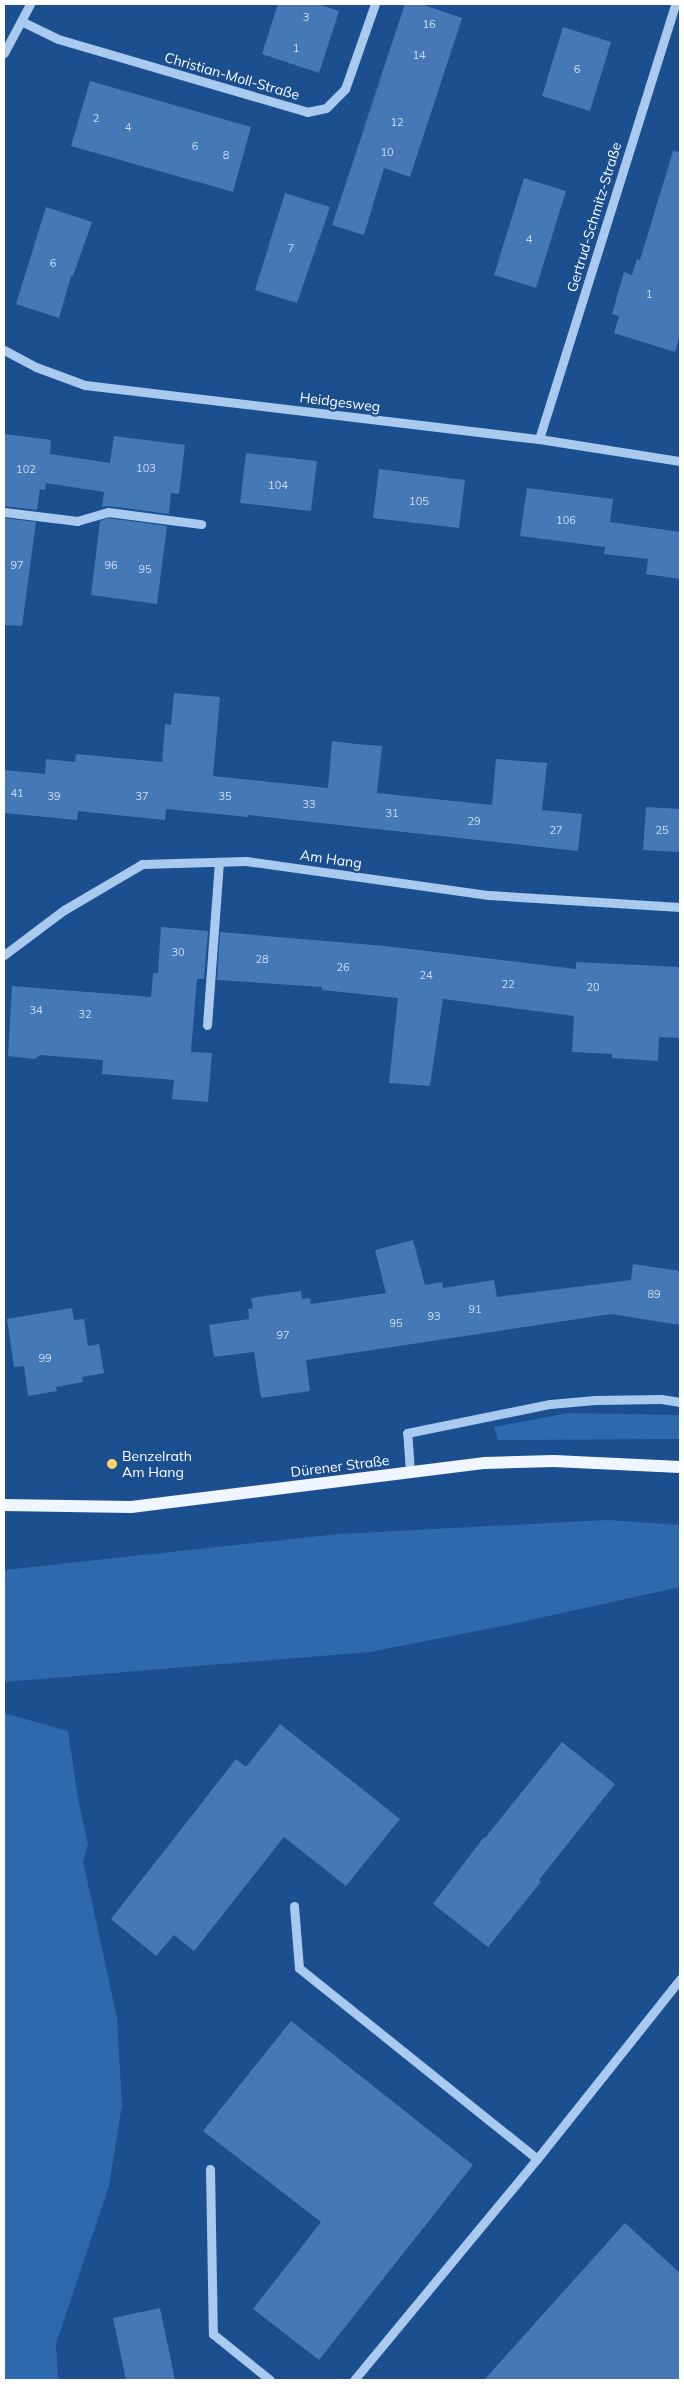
<!DOCTYPE html>
<meta charset="utf-8">
<style>
body{margin:0}
#map{position:relative;width:684px;height:2384px;overflow:hidden;background:#1b4f8f;font-family:Mulish,sans-serif}
div>[style]{position:absolute}
.green>*{inset:0;background:#2e69ad}
.building>*{inset:0;background:#4478b7}
.minor>*{height:9px;margin:-4.5px;padding:0 4.5px;transform-origin:4.5px;border-radius:4.5px;background:#a9c9ee}
.major>*{height:12px;margin:-6px;padding:0 6px;transform-origin:6px;border-radius:6px;background:#f0f6ff}
.dots>*{width:14px;height:14px;translate:-50% -50%;box-sizing:border-box;border:2px solid #1b4f8f;border-radius:50%}
span{translate:-50% -50%;white-space:nowrap;text-align:center;line-height:1.15;-webkit-text-stroke:4.5px #1b4f8f;paint-order:stroke}
.number-label{font-size:11px;color:#d0dded}
.number-label span{-webkit-text-stroke-width:0}
.street-label{font-size:14px;color:#fff}
.poi-label{font-size:14px;color:#fff}
.left{translate:0 -50%;text-align:left}
.frame{position:absolute;inset:0;border:5px solid #fff;pointer-events:none}
</style>
<div id="map">
<div class="green">
<i style="clip-path:polygon(568px 1413px,680px 1415px,680px 1439px,498px 1440px,494px 1427px)"></i>
<i style="clip-path:polygon(608px 1520px,680px 1525px,680px 1587px,517px 1623px,370px 1652px,4px 1682px,4px 1570px,338px 1534px)"></i>
<i style="clip-path:polygon(4px 1713px,68px 1731px,78px 1798px,88px 1845px,83px 1861px,117px 2018px,122px 2105px,109px 2186px,56px 2344px,58px 2380px,4px 2380px)"></i>
</div>
<div class="building">
<i style="clip-path:polygon(278px 4px,317px 4px,339px 11px,319px 73px,262px 54px)"></i>
<i style="clip-path:polygon(405px 4px,421px 4px,462px 18px,410px 177px,384px 168px,364px 235px,332px 225px)"></i>
<i style="clip-path:polygon(563px 27px,611px 42px,590px 111px,542px 96px)"></i>
<i style="clip-path:polygon(90px 81px,251px 127px,233px 192px,71px 146px)"></i>
<i style="clip-path:polygon(673px 151px,680px 152px,680px 335px,675px 352px,614px 333px,619px 316px,612px 314px,624px 272px,632px 275px,637px 259px,640px 260px)"></i>
<i style="clip-path:polygon(524px 178px,566px 191px,536px 288px,494px 275px)"></i>
<i style="clip-path:polygon(285px 193px,330px 207px,297px 303px,255px 290px)"></i>
<i style="clip-path:polygon(46px 207px,92px 222px,73px 276px,71px 276px,59px 318px,16px 304px)"></i>
<i style="clip-path:polygon(4px 434px,51px 440px,50px 454px,110px 463px,114px 436px,185px 445px,179px 494px,171px 493px,169px 514px,109px 506px,102px 507px,104px 492px,46px 483px,45px 490px,40px 489px,37px 510px,4px 506px)"></i>
<i style="clip-path:polygon(246px 453px,317px 461px,311px 511px,240px 503px)"></i>
<i style="clip-path:polygon(379px 469px,465px 480px,459px 528px,373px 518px)"></i>
<i style="clip-path:polygon(527px 488px,613px 499px,610px 522px,680px 532px,680px 579px,646px 574px,648px 559px,604px 554px,605px 547px,520px 536px)"></i>
<i style="clip-path:polygon(4px 518px,36px 522px,22px 626px,4px 625px)"></i>
<i style="clip-path:polygon(108px 518px,167px 526px,157px 604px,91px 595px,100px 521px)"></i>
<i style="clip-path:polygon(174px 693px,220px 697px,213px 776px,328px 788px,332px 741px,356px 744px,382px 746px,377px 793px,492px 805px,496px 759px,547px 763px,542px 810px,582px 814px,578px 851px,248px 815px,248px 817px,166px 809px,165px 820px,78px 811px,77px 820px,4px 813px,4px 770px,45px 774px,46px 759px,75px 762px,76px 754px,162px 762px,165px 724px,171px 725px)"></i>
<i style="clip-path:polygon(646px 807px,680px 809px,680px 852px,643px 850px)"></i>
<i style="clip-path:polygon(161px 927px,208px 931px,204px 979px,197px 979px,191px 1052px,212px 1053px,208px 1102px,172px 1099px,174px 1080px,102px 1074px,103px 1060px,40px 1055px,35px 1059px,8px 1056px,12px 986px,151px 997px,153px 973px,158px 973px)"></i>
<i style="clip-path:polygon(220px 932px,385px 946px,576px 969px,576px 962px,680px 967px,680px 1038px,659px 1037px,658px 1061px,612px 1058px,612px 1054px,572px 1052px,574px 1016px,443px 999px,430px 1086px,389px 1083px,398px 998px,322px 990px,322px 987px,217px 980px)"></i>
<i style="clip-path:polygon(413px 1240px,425px 1285px,442px 1282px,443px 1288px,494px 1280px,497px 1297px,631px 1280px,633px 1264px,680px 1271px,680px 1325px,611px 1314px,306px 1360px,310px 1391px,261px 1398px,254px 1352px,214px 1357px,209px 1325px,249px 1319px,248px 1309px,253px 1308px,251px 1298px,301px 1291px,302px 1299px,310px 1298px,311px 1304px,386px 1293px,375px 1250px)"></i>
<i style="clip-path:polygon(72px 1308px,74px 1320px,84px 1319px,88px 1346px,99px 1344px,104px 1373px,82px 1377px,83px 1382px,56px 1387px,57px 1391px,28px 1396px,24px 1366px,14px 1367px,7px 1319px)"></i>
<i style="clip-path:polygon(280px 1724px,400px 1819px,346px 1886px,284px 1837px,194px 1951px,174px 1935px,156px 1956px,111px 1919px,236px 1759px,246px 1767px)"></i>
<i style="clip-path:polygon(562px 1742px,615px 1784px,539px 1880px,541px 1882px,488px 1947px,433px 1904px,484px 1837px,485px 1838px)"></i>
<i style="clip-path:polygon(291px 2021px,473px 2165px,319px 2360px,253px 2309px,321px 2222px,203px 2131px)"></i>
<i style="clip-path:polygon(625px 2223px,680px 2273px,680px 2380px,484px 2380px)"></i>
<i style="clip-path:polygon(160px 2308px,175px 2380px,126px 2380px,113px 2318px)"></i>
</div>
<div class="minor">
<i style="left:21px;top:21px;width:41px;rotate:25.9deg"></i>
<i style="left:58px;top:39px;width:259px;rotate:16.3deg"></i>
<i style="left:307px;top:112px;width:19px;rotate:-12deg"></i>
<i style="left:326px;top:108px;width:27px;rotate:-45deg"></i>
<i style="left:345px;top:89px;width:90px;rotate:-70.6deg"></i>
<i style="left:4px;top:53px;width:55px;rotate:-62deg"></i>
<i style="left:4px;top:350px;width:36px;rotate:28deg"></i>
<i style="left:36px;top:367px;width:52px;rotate:20.2deg"></i>
<i style="left:85px;top:385px;width:457px;rotate:6.8deg"></i>
<i style="left:539px;top:439px;width:143px;rotate:8.9deg"></i>
<i style="left:539px;top:439px;width:456px;rotate:-72.6deg"></i>
<i style="left:4px;top:512px;width:74px;rotate:7deg"></i>
<i style="left:77px;top:521px;width:32px;rotate:-16deg"></i>
<i style="left:108px;top:512px;width:94px;rotate:7.4deg"></i>
<i style="left:4px;top:955px;width:75px;rotate:-36.9deg"></i>
<i style="left:64px;top:910px;width:91px;rotate:-30.5deg"></i>
<i style="left:142px;top:864px;width:104px;rotate:-1.7deg"></i>
<i style="left:246px;top:861px;width:245px;rotate:8deg"></i>
<i style="left:489px;top:895px;width:191px;rotate:3.6deg"></i>
<i style="left:207px;top:1025px;width:163px;rotate:-85.8deg"></i>
<i style="left:410px;top:1472px;width:39px;rotate:-94deg"></i>
<i style="left:407px;top:1433px;width:146px;rotate:-11.5deg"></i>
<i style="left:550px;top:1404px;width:45px;rotate:-5.1deg"></i>
<i style="left:595px;top:1400px;width:66px;rotate:-0.9deg"></i>
<i style="left:661px;top:1399px;width:19px;rotate:9deg"></i>
<i style="left:294px;top:1906px;width:62px;rotate:85.4deg"></i>
<i style="left:299px;top:1968px;width:305px;rotate:38.7deg"></i>
<i style="left:210px;top:2169px;width:165px;rotate:89deg"></i>
<i style="left:213px;top:2334px;width:73px;rotate:38.9deg"></i>
<i style="left:354px;top:2380px;width:287px;rotate:-50.4deg"></i>
<i style="left:537px;top:2159px;width:230px;rotate:-51.5deg"></i>
</div>
<div class="major">
<i style="left:4px;top:1505px;width:127px;rotate:0.9deg"></i>
<i style="left:131px;top:1507px;width:357px;rotate:-7.1deg"></i>
<i style="left:485px;top:1463px;width:69px;rotate:-1.7deg"></i>
<i style="left:554px;top:1461px;width:126px;rotate:2.7deg"></i>
</div>
<div class="dots">
<i style="left:112px;top:1464px;background:#ffd166"></i>
</div>
<div class="number-label">
<span style="left:306px;top:17px">3</span>
<span style="left:429px;top:24px">16</span>
<span style="left:296px;top:48px">1</span>
<span style="left:419px;top:55px">14</span>
<span style="left:577px;top:69px">6</span>
<span style="left:96px;top:118px">2</span>
<span style="left:397px;top:122px">12</span>
<span style="left:128px;top:127px">4</span>
<span style="left:195px;top:146px">6</span>
<span style="left:387px;top:152px">10</span>
<span style="left:226px;top:155px">8</span>
<span style="left:529px;top:239px">4</span>
<span style="left:291px;top:248px">7</span>
<span style="left:53px;top:263px">6</span>
<span style="left:649px;top:294px">1</span>
<span style="left:146px;top:468px">103</span>
<span style="left:26px;top:469px">102</span>
<span style="left:278px;top:485px">104</span>
<span style="left:419px;top:501px">105</span>
<span style="left:566px;top:520px">106</span>
<span style="left:17px;top:565px">97</span>
<span style="left:111px;top:565px">96</span>
<span style="left:145px;top:569px">95</span>
<span style="left:17px;top:793px">41</span>
<span style="left:54px;top:796px">39</span>
<span style="left:142px;top:796px">37</span>
<span style="left:225px;top:796px">35</span>
<span style="left:309px;top:804px">33</span>
<span style="left:392px;top:813px">31</span>
<span style="left:474px;top:821px">29</span>
<span style="left:556px;top:830px">27</span>
<span style="left:662px;top:830px">25</span>
<span style="left:178px;top:952px">30</span>
<span style="left:262px;top:959px">28</span>
<span style="left:343px;top:967px">26</span>
<span style="left:426px;top:975px">24</span>
<span style="left:508px;top:984px">22</span>
<span style="left:593px;top:987px">20</span>
<span style="left:36px;top:1010px">34</span>
<span style="left:85px;top:1014px">32</span>
<span style="left:654px;top:1294px">89</span>
<span style="left:475px;top:1309px">91</span>
<span style="left:434px;top:1316px">93</span>
<span style="left:396px;top:1323px">95</span>
<span style="left:283px;top:1335px">97</span>
<span style="left:45px;top:1358px">99</span>
</div>
<div class="street-label">
<span style="left:232px;top:76px;rotate:16deg">Christian-Moll-Straße</span>
<span style="left:594px;top:217px;rotate:-73deg">Gertrud-Schmitz-Straße</span>
<span style="left:340px;top:402px;rotate:7deg">Heidgesweg</span>
<span style="left:331px;top:859px;rotate:8deg">Am Hang</span>
<span style="left:340px;top:1466px;rotate:-7deg">Dürener Straße</span>
</div>
<div class="poi-label">
<span class="left" style="left:122px;top:1464px">Benzelrath<br>Am Hang</span>
</div>
<div class="frame"></div>
</div>
